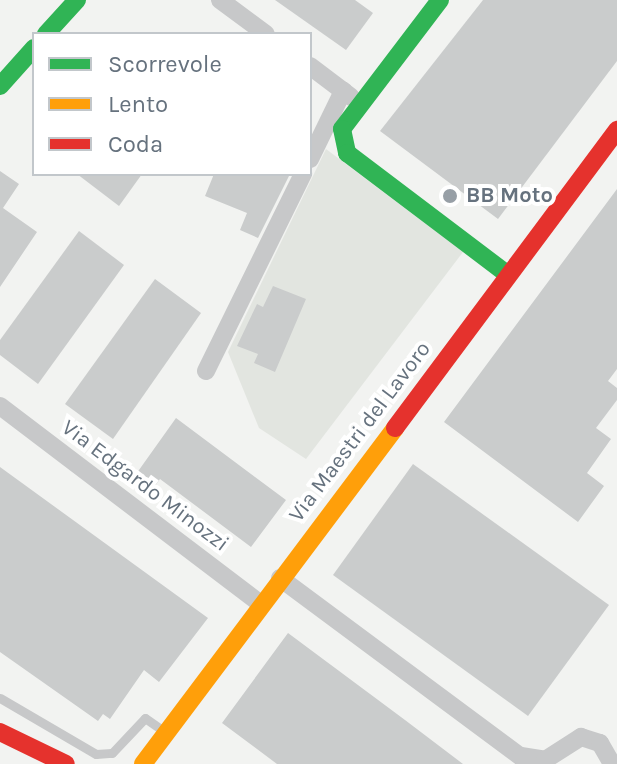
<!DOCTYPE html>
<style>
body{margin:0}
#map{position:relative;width:617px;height:764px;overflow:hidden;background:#f2f3f1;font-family:Karla,sans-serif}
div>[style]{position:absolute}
.green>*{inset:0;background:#e2e5e0}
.building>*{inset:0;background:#cacccc}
.lane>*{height:9px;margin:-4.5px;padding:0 4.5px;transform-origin:4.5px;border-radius:4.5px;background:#c7c8c9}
.street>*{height:18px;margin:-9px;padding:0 9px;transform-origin:9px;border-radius:9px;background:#c7c8c9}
.fast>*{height:18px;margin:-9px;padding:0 9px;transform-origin:9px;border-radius:9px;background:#30b455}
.slow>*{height:18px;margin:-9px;padding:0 9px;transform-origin:9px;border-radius:9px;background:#ff9f0a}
.jam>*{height:18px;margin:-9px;padding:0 9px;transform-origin:9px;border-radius:9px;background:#e5322d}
.dots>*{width:22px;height:22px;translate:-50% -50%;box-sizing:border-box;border:4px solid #fff;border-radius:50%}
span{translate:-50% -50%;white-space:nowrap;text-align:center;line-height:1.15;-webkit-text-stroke:8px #fff;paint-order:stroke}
.poi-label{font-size:22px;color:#66727e;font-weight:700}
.left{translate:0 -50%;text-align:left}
.street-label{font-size:22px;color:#66727e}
.legend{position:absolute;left:32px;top:32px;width:280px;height:144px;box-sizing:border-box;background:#fff;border:2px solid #c2c7cb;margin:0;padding:10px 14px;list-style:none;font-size:24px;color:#66727e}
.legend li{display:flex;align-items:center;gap:16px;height:40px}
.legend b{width:40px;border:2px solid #c2c7cb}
</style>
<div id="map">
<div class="green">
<i style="clip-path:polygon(326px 149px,463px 252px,306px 459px,259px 428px,228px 352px)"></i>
</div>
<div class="building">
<i style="clip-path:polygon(275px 0,355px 0,373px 13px,346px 50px)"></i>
<i style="clip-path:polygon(483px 0,617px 0,617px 61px,498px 219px,380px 131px)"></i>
<i style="clip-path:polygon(0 171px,19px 184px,3px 208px,37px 232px,0 287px)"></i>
<i style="clip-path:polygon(77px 174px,142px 174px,119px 206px)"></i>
<i style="clip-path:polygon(214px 174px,290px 174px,258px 238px,240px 230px,247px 213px,205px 196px)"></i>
<i style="clip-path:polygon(617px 189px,617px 369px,608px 381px,617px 388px,617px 400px,596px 428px,611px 439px,587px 473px,604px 486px,578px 522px,444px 422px)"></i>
<i style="clip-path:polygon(79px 231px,124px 265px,38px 384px,0 355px,0 340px)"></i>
<i style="clip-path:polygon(155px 279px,201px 313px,113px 439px,65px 404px)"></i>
<i style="clip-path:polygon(273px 286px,306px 299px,275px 372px,254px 363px,258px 354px,237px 346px,257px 304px,263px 307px)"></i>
<i style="clip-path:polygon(176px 418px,286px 500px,251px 547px,160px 479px,152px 490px,134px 477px)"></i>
<i style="clip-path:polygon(413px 464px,609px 605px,528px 716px,333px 575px)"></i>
<i style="clip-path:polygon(0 467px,208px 618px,159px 682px,144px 670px,110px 719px,103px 714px,98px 721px,0 652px)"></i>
<i style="clip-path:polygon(288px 633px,405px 720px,463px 764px,277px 764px,261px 752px,222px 723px)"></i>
</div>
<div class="lane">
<i style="left:0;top:698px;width:111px;rotate:30.3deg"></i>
<i style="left:96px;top:754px;width:16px;rotate:-4deg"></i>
<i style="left:112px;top:753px;width:48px;rotate:-46.7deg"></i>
<i style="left:145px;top:718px;width:24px;rotate:35deg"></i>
</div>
<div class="street">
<i style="left:220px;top:0;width:57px;rotate:36.5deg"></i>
<i style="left:310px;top:66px;width:51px;rotate:37.1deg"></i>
<i style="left:310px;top:159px;width:76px;rotate:-64.1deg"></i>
<i style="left:206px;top:371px;width:220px;rotate:-63.8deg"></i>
<i style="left:0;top:406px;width:328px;rotate:37.2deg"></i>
<i style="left:280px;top:578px;width:312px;rotate:36.6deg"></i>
<i style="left:521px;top:756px;width:24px;rotate:9deg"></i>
<i style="left:545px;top:760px;width:43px;rotate:-32.6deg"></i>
<i style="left:581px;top:737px;width:20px;rotate:18deg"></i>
<i style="left:600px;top:743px;width:24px;rotate:60deg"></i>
</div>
<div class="fast">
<i style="left:440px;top:0;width:162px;rotate:127.2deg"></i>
<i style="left:342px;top:129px;width:25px;rotate:78deg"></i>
<i style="left:347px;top:153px;width:201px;rotate:37.1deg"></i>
<i style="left:46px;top:34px;width:46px;rotate:-47.6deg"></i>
<i style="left:0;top:86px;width:51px;rotate:-48.2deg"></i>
</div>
<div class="slow">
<i style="left:143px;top:764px;width:420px;rotate:-53.1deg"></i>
</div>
<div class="jam">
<i style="left:395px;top:428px;width:372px;rotate:-53.3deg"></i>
<i style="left:0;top:732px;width:73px;rotate:25.9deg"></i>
</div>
<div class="dots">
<i style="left:450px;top:196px;background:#979fa6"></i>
</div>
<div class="poi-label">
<span class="left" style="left:466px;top:196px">BB Moto</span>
</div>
<div class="street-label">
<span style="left:360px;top:432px;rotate:-53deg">Via Maestri del Lavoro</span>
<span style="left:145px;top:486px;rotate:37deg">Via Edgardo Minozzi</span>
</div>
<ul class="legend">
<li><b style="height:10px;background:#30b455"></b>Scorrevole</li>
<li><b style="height:10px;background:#ff9f0a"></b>Lento</li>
<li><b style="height:10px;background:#e5322d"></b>Coda</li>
</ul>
</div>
